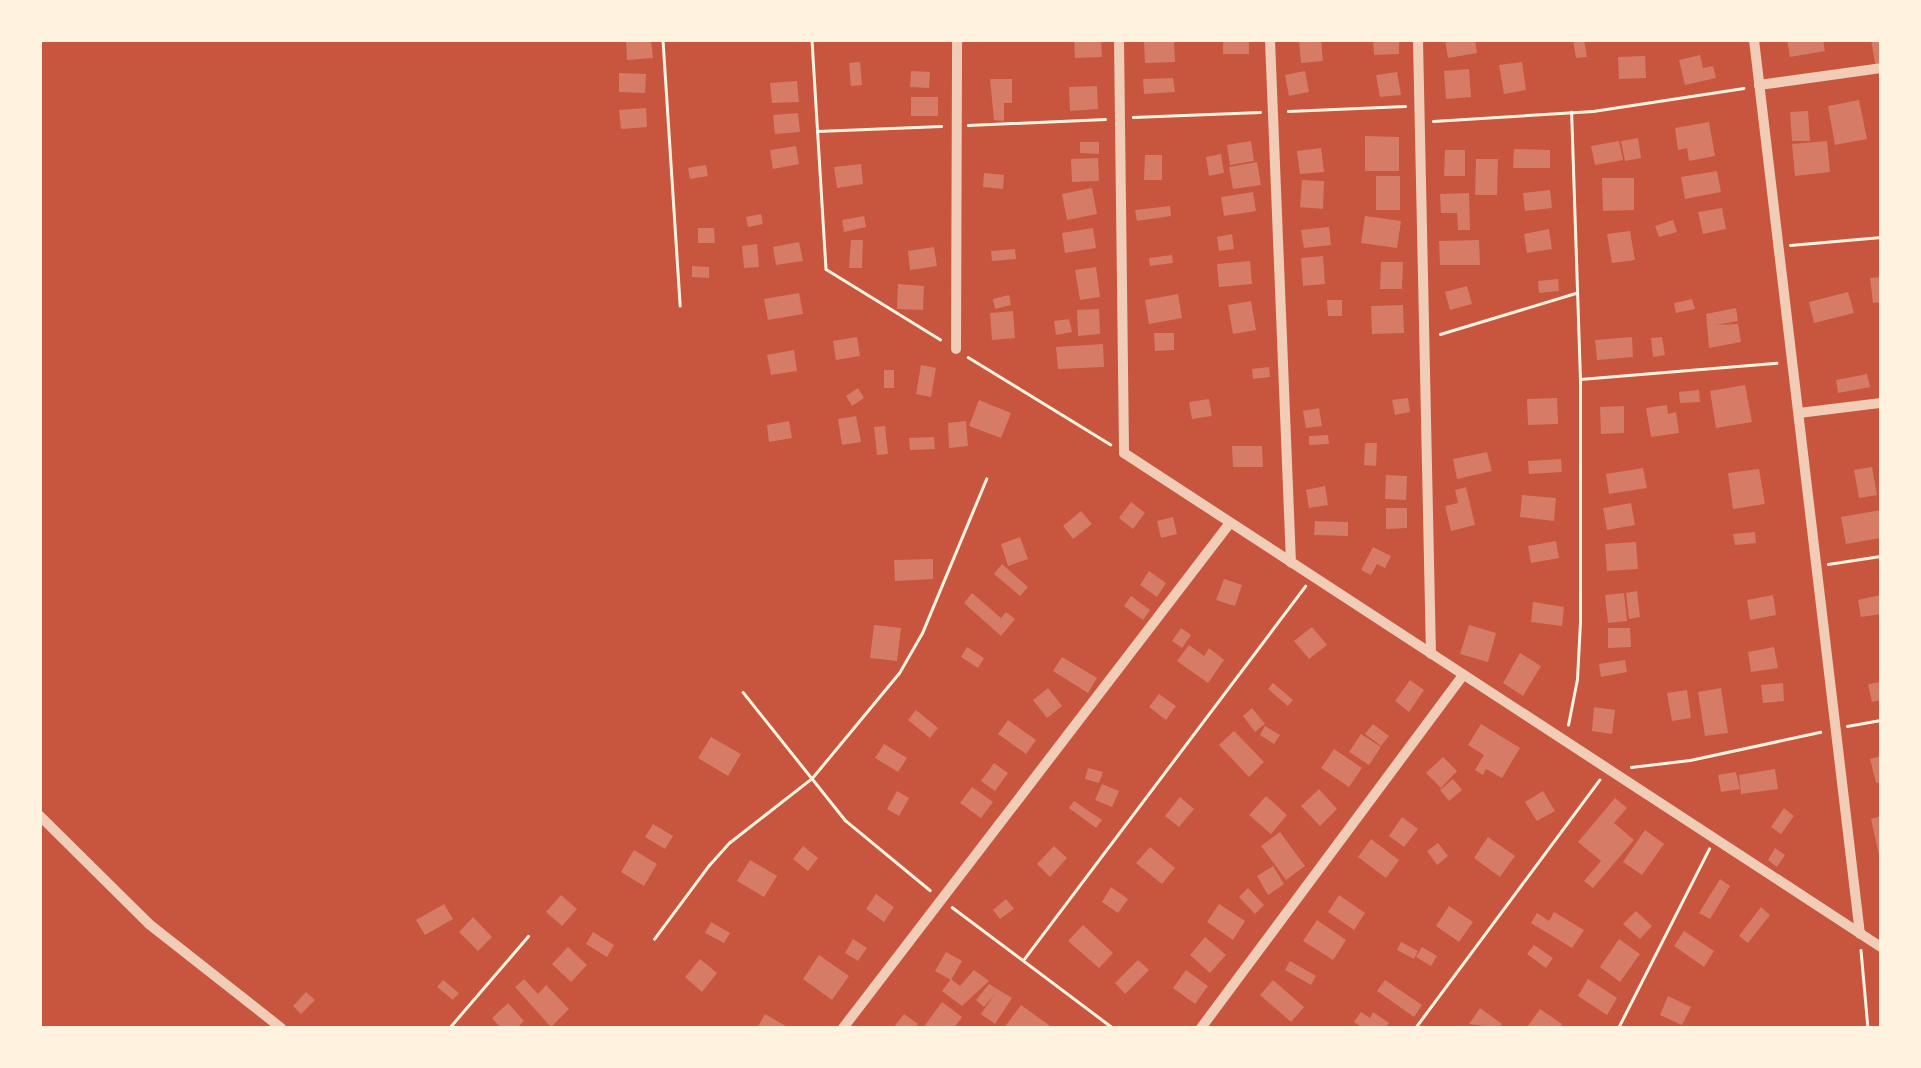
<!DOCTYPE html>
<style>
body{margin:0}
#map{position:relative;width:1921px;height:1068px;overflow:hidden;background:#c8553d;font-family:Figtree,sans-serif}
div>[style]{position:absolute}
.building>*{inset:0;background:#d67c66}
.path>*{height:2.5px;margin:-1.25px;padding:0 1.25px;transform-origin:1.25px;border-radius:1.25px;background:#fff3e0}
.minor>*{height:10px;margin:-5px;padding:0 5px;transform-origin:5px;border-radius:5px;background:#f1ccb7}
span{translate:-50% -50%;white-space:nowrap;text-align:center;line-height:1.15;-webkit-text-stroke:9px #fff3e0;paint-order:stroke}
.frame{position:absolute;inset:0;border:42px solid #fff3e0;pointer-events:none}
</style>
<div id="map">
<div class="building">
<i style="clip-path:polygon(626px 40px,651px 40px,653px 58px,627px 60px)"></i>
<i style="clip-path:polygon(1074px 40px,1101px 40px,1102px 57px,1075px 58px)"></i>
<i style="clip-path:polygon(1144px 40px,1174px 40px,1175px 62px,1145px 63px)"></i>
<i style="clip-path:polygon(1223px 40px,1249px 40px,1249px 54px,1223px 54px)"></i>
<i style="clip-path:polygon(1299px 40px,1321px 40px,1323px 61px,1301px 63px)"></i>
<i style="clip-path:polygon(1373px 40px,1399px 40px,1399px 54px,1374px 55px)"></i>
<i style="clip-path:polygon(1445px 40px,1475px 40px,1477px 53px,1448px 58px)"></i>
<i style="clip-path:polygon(1573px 40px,1584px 40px,1587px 57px,1576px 58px)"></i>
<i style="clip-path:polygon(1787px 40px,1823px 40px,1825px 51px,1790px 57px)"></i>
<i style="clip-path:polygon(1871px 40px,1881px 40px,1881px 67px,1876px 68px)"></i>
<i style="clip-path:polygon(1700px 55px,1703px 68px,1713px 66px,1716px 78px,1685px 85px,1679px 60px)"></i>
<i style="clip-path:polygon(1645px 56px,1646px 78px,1619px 79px,1618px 57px)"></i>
<i style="clip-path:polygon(860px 62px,862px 85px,851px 86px,849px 63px)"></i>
<i style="clip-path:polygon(1522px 62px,1526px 90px,1504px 94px,1499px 65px)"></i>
<i style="clip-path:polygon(1469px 69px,1471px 97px,1446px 99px,1444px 71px)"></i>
<i style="clip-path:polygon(911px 71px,930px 72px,929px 88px,910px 87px)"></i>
<i style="clip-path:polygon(1305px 71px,1309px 92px,1289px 96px,1285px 75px)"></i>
<i style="clip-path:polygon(1397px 72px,1401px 95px,1380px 97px,1376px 75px)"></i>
<i style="clip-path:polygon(619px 73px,646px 74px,645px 93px,619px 92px)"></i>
<i style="clip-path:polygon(1173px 78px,1175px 92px,1144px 94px,1143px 79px)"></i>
<i style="clip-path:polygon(990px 79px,1012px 79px,1012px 103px,1004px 103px,1004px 121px,994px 120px)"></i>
<i style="clip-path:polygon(797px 81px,799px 102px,772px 103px,770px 83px)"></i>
<i style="clip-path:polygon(1097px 86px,1098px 109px,1070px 111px,1069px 87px)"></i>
<i style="clip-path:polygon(911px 97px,938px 97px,938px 116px,911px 116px)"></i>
<i style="clip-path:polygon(1859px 100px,1867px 139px,1835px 145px,1828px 106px)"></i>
<i style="clip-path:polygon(646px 108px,647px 127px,621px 129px,619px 110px)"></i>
<i style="clip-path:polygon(1808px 111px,1810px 141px,1792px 141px,1790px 112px)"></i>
<i style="clip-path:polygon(798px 113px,800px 132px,775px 134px,773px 115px)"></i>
<i style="clip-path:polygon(1709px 122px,1715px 156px,1689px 161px,1687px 148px,1678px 150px,1675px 128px)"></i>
<i style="clip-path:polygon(1365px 136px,1399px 137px,1399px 171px,1365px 171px)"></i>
<i style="clip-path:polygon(1638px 138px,1641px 158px,1625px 161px,1621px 141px)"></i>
<i style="clip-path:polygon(1251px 141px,1254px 161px,1230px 165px,1227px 145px)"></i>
<i style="clip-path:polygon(1619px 141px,1623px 160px,1595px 165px,1591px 146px)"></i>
<i style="clip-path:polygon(1827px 141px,1830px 172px,1795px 176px,1792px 144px)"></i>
<i style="clip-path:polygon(1080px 142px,1099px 142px,1099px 154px,1080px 153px)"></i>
<i style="clip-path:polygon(796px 146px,799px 164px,773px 169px,770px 150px)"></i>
<i style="clip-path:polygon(1321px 148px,1324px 172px,1300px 174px,1297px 151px)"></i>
<i style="clip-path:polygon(1514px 149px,1550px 150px,1550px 168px,1513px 168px)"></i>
<i style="clip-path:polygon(1445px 150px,1465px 150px,1465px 176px,1444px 176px)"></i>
<i style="clip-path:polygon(1221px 154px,1224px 173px,1209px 176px,1206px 157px)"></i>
<i style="clip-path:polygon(1145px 155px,1162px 155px,1162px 180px,1144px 180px)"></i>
<i style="clip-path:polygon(1098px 158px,1099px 181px,1072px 182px,1071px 159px)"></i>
<i style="clip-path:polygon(1476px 159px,1498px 159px,1497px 195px,1475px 195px)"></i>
<i style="clip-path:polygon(1257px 162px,1261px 185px,1233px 189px,1229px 167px)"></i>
<i style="clip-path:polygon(861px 164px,863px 184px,837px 188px,834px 167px)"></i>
<i style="clip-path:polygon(706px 165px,708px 176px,690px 179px,688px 168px)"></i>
<i style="clip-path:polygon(1717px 171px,1721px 192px,1685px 199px,1681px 177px)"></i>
<i style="clip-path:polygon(984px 173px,1004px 175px,1003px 189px,983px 187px)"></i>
<i style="clip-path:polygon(1376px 176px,1400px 176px,1400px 210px,1376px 210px)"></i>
<i style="clip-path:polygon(1602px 178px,1634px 178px,1634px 210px,1603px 211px)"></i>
<i style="clip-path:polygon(1302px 180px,1324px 181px,1323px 209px,1300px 207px)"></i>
<i style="clip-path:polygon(1092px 188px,1097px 214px,1067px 220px,1062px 194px)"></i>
<i style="clip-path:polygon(1550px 190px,1552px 208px,1525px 211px,1523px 193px)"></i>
<i style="clip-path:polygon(1253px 192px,1256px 211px,1224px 216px,1221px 197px)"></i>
<i style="clip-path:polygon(1469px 193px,1470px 230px,1458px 230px,1457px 213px,1441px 213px,1440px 194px)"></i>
<i style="clip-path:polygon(1170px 206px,1171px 216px,1137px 221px,1135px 210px)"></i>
<i style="clip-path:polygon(1722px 208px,1726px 229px,1703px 234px,1698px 212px)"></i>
<i style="clip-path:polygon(761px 214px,763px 224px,748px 227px,746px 217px)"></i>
<i style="clip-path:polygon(864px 216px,866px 227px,844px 232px,842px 220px)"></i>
<i style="clip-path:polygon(1365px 216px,1401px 221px,1397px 248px,1361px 243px)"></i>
<i style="clip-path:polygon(1673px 220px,1677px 232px,1659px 237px,1655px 226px)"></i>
<i style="clip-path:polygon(1329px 227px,1331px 245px,1304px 248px,1301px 230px)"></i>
<i style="clip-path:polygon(698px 228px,714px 228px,715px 243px,698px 243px)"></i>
<i style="clip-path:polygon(1093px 228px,1096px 248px,1065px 253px,1062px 233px)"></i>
<i style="clip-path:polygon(1549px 229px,1552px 249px,1527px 253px,1524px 234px)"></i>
<i style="clip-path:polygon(1630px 231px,1635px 260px,1612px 263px,1607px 234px)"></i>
<i style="clip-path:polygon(1232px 234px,1234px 249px,1219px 251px,1217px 237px)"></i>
<i style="clip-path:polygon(851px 240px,863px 240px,862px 268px,849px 268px)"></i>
<i style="clip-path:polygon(1479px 240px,1480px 265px,1440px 265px,1439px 241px)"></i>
<i style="clip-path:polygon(799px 242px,803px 261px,776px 265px,773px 247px)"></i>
<i style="clip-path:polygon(757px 244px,759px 267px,744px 268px,742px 246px)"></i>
<i style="clip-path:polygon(934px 247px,937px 266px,910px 270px,908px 251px)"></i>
<i style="clip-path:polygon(1015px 249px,1016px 259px,992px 261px,991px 251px)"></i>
<i style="clip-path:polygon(1172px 255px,1173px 263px,1150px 266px,1149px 258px)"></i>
<i style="clip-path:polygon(1323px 256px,1325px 284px,1303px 286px,1301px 258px)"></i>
<i style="clip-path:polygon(1250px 261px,1252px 284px,1219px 287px,1217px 264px)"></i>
<i style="clip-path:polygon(1381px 262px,1403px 262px,1402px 289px,1380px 289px)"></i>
<i style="clip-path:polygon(692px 266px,709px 267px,709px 278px,692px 277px)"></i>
<i style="clip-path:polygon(1096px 267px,1100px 297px,1080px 300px,1075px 270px)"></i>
<i style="clip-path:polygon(1881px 277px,1881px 302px,1873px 303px,1870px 278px)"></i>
<i style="clip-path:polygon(1558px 279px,1559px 291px,1539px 293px,1538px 281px)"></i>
<i style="clip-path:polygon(898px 284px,924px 286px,923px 310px,897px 309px)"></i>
<i style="clip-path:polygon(1467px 286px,1472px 304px,1450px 310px,1445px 292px)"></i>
<i style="clip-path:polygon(1848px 292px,1854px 313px,1814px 323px,1809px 302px)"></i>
<i style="clip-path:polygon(799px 293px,803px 314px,768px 320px,764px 299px)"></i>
<i style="clip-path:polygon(1178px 294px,1182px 318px,1149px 324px,1145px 300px)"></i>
<i style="clip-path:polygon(1009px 295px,1011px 305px,995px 309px,993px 299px)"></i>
<i style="clip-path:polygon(1692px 299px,1695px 309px,1676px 313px,1674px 303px)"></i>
<i style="clip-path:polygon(1327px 300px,1342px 300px,1342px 316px,1328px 316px)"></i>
<i style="clip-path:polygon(1251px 301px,1256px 330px,1233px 334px,1228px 305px)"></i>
<i style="clip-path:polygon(1403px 305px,1404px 333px,1372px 334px,1371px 306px)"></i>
<i style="clip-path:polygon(1736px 308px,1738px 321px,1716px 325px,1738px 324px,1741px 342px,1709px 348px,1706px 314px)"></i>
<i style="clip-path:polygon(1099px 309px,1100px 334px,1078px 336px,1077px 310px)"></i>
<i style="clip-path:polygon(1013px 311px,1015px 338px,992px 340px,990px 313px)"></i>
<i style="clip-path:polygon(1069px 319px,1072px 332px,1056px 335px,1054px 321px)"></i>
<i style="clip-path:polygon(1154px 333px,1174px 333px,1174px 350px,1155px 351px)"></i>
<i style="clip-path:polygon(857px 337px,860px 356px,836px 360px,833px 341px)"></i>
<i style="clip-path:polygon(1632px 337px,1633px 357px,1597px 360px,1595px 340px)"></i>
<i style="clip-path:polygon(1662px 337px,1665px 355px,1653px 357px,1651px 338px)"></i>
<i style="clip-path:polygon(1103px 344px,1104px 367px,1058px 369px,1056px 347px)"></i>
<i style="clip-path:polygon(794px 350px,797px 371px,771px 375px,767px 355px)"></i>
<i style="clip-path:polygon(921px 365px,936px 368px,931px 397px,916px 394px)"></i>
<i style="clip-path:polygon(1269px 367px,1270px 377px,1253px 379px,1252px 369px)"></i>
<i style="clip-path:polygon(884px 370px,894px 370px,894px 388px,884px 388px)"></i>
<i style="clip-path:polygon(1867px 374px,1870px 387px,1838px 393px,1836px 380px)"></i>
<i style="clip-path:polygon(1745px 385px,1752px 422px,1716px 428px,1710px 391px)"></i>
<i style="clip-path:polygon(858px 388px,864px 398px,852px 406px,846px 396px)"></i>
<i style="clip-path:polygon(1699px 390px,1700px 402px,1680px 403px,1679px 392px)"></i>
<i style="clip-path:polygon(1408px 398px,1410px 412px,1395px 415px,1392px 400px)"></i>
<i style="clip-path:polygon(1557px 398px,1558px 424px,1528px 425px,1527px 399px)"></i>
<i style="clip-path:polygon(1209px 399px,1212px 416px,1192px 419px,1189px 402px)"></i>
<i style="clip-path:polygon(979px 400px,1011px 413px,1001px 438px,969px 426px)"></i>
<i style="clip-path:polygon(1667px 405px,1668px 414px,1676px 412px,1679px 433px,1651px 437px,1646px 408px)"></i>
<i style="clip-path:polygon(1624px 406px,1624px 433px,1601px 434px,1600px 407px)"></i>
<i style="clip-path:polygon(1319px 408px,1322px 426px,1306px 428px,1303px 411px)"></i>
<i style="clip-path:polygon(856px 416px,861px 442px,842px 445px,838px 419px)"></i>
<i style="clip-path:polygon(789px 421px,792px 438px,769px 442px,767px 425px)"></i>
<i style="clip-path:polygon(966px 421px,968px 446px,949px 448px,948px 423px)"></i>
<i style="clip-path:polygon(885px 426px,888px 454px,877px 455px,874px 427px)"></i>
<i style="clip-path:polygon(1328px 435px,1329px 444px,1309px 445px,1309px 436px)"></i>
<i style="clip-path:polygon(934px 437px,935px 449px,910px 450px,909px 438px)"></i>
<i style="clip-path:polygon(1365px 443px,1377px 443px,1376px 466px,1364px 465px)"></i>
<i style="clip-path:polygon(1232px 446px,1262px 446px,1263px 467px,1233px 467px)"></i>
<i style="clip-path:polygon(1487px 452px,1492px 471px,1457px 479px,1453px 459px)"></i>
<i style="clip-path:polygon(1561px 459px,1562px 472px,1529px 474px,1528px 461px)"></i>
<i style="clip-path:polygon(1872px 467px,1877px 495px,1859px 498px,1854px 470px)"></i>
<i style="clip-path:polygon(1643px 468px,1647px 488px,1609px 494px,1606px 474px)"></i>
<i style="clip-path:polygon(1759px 469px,1765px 504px,1733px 509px,1728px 473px)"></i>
<i style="clip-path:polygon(1386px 475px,1407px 476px,1406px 500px,1385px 499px)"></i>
<i style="clip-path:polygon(1325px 486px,1328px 505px,1309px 508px,1306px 490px)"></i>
<i style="clip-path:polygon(1466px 487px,1475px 525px,1451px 531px,1445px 506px,1458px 503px,1455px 490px)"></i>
<i style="clip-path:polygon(1522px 495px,1556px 498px,1554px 521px,1520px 517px)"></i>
<i style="clip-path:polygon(1131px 502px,1145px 513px,1133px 529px,1119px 518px)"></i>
<i style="clip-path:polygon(1631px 503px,1635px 525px,1607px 530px,1603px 508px)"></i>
<i style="clip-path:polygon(1386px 508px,1407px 508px,1407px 528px,1386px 529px)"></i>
<i style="clip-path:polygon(1881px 510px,1881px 538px,1846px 544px,1841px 517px)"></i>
<i style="clip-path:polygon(1081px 511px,1092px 524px,1073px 539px,1063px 526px)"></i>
<i style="clip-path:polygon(1173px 517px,1177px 534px,1161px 538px,1157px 521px)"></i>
<i style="clip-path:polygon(1315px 521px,1348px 522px,1348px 536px,1314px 535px)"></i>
<i style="clip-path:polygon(1755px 532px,1756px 543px,1735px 545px,1733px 534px)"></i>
<i style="clip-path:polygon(1020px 537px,1028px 559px,1008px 566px,1001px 544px)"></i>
<i style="clip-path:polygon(1556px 541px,1559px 558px,1531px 563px,1528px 546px)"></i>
<i style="clip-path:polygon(1636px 542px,1638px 569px,1607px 571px,1605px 544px)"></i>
<i style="clip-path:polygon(1373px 547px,1391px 556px,1385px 568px,1377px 564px,1371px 575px,1361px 570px)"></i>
<i style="clip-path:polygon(933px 559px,933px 579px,895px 581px,894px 560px)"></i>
<i style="clip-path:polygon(1002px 564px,1028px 587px,1020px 596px,994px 574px)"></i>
<i style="clip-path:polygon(1149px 571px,1166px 583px,1157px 597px,1140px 585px)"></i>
<i style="clip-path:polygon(1224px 579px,1242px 585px,1235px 606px,1216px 600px)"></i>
<i style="clip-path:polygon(1637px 591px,1640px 617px,1629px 619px,1626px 593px)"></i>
<i style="clip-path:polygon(972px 593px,1001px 618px,1006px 612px,1015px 619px,1001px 636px,964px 603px)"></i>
<i style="clip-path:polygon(1624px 593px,1627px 621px,1608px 623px,1605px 595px)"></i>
<i style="clip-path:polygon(1773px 595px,1776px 615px,1750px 620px,1747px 600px)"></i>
<i style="clip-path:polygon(1881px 595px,1881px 614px,1861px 617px,1858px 600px)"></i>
<i style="clip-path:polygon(1131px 596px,1150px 610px,1143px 620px,1124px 606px)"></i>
<i style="clip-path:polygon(1533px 602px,1564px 607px,1562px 626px,1531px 622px)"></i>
<i style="clip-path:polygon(874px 625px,901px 628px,897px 661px,870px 658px)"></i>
<i style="clip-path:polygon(1469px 625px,1496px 633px,1488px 662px,1460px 654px)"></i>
<i style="clip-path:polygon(1312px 627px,1327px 645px,1309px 659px,1294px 641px)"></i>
<i style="clip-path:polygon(1181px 628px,1191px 635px,1182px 648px,1172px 641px)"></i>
<i style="clip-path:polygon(1608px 628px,1630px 628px,1631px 647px,1608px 648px)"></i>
<i style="clip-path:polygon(1189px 645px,1204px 656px,1209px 648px,1224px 660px,1208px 683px,1177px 661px)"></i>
<i style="clip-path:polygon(967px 647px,984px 658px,978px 668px,961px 657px)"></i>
<i style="clip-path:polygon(1774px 647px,1778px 668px,1751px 672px,1748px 652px)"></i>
<i style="clip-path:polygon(1520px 653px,1541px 666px,1523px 696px,1503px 683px)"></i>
<i style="clip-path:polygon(1062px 657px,1097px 678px,1088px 693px,1053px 671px)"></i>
<i style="clip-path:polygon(1625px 660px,1627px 672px,1601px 677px,1599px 664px)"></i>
<i style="clip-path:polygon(1410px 680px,1424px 690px,1409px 712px,1395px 701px)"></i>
<i style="clip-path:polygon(1881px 682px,1881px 700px,1872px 702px,1868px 684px)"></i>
<i style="clip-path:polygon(1273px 683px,1293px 700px,1288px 706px,1268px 689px)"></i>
<i style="clip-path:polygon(1783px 683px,1784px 701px,1763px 703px,1761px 685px)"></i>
<i style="clip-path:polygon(1048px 688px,1062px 706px,1047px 718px,1033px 700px)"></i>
<i style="clip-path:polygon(1721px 688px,1728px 733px,1705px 736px,1698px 692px)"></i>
<i style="clip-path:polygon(1687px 690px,1691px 718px,1672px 721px,1667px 693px)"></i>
<i style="clip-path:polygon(1159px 694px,1176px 706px,1166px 720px,1149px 707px)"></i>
<i style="clip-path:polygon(1594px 707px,1615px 710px,1612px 734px,1592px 731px)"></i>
<i style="clip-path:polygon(1252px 708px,1265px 724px,1255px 732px,1243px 716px)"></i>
<i style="clip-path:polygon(916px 710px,938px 728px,930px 738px,908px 720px)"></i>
<i style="clip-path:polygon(1008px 720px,1036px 740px,1026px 754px,998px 734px)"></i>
<i style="clip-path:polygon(1373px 724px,1389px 736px,1381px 746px,1365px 734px)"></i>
<i style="clip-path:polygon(1481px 724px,1520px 748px,1502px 778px,1486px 769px,1483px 775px,1475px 770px,1484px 755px,1468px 745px)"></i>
<i style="clip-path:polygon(1265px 726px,1280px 735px,1274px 744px,1260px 735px)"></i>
<i style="clip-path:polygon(1234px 731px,1264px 762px,1249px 777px,1219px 745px)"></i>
<i style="clip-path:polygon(1361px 734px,1381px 747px,1369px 765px,1349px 752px)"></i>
<i style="clip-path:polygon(711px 737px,741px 754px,728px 776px,698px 758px)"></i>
<i style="clip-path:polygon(884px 744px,907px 758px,898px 772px,875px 758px)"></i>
<i style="clip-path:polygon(1334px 749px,1362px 768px,1349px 787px,1321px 768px)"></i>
<i style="clip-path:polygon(1881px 756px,1881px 782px,1876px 783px,1870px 759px)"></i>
<i style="clip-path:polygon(1443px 757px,1457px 771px,1441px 788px,1426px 773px)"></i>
<i style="clip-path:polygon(994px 763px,1008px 773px,995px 791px,981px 781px)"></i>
<i style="clip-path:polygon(1088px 768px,1103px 772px,1099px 783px,1085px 779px)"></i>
<i style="clip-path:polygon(1775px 769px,1778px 789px,1741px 794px,1739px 775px)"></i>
<i style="clip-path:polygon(1736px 772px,1740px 789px,1721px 792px,1718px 775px)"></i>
<i style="clip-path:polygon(1453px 779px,1462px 790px,1449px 801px,1440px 790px)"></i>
<i style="clip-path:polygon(1102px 784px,1119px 791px,1112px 807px,1095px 800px)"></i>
<i style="clip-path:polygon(972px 787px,993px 802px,981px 818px,960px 803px)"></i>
<i style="clip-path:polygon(1319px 789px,1337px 809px,1320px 826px,1301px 806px)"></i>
<i style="clip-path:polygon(897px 791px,909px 798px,899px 816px,887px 809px)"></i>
<i style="clip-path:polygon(1543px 791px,1555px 811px,1537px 821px,1525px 802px)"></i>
<i style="clip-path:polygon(1266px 796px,1287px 815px,1271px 834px,1249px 815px)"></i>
<i style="clip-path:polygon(1180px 797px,1194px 809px,1179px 827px,1165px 816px)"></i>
<i style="clip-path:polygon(1615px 798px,1627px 808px,1614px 823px,1634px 840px,1593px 888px,1584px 881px,1601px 861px,1578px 842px)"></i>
<i style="clip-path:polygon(1074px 801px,1102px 820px,1096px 828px,1069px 808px)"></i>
<i style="clip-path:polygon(1784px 808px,1794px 816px,1781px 834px,1771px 827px)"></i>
<i style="clip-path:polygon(1881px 816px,1881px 855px,1879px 855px,1871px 819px)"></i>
<i style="clip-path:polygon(1402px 817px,1418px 829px,1404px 847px,1389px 836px)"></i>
<i style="clip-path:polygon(653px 824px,673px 836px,665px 849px,645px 837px)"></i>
<i style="clip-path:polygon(1645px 830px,1664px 844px,1642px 875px,1623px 862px)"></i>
<i style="clip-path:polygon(1280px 832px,1305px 866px,1286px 880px,1261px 846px)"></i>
<i style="clip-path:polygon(1488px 837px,1515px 856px,1500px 877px,1474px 858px)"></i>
<i style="clip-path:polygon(1371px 839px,1399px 860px,1386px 878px,1358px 857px)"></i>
<i style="clip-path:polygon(1438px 843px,1448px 856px,1437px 865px,1427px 851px)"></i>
<i style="clip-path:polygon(803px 846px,818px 858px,808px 871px,793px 859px)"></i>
<i style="clip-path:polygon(1054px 846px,1067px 858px,1050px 877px,1037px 864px)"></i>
<i style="clip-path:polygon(1150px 847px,1175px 868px,1162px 884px,1136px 863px)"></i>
<i style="clip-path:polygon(1775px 848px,1785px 855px,1777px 867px,1768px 860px)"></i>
<i style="clip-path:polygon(634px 850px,657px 864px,644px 886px,621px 872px)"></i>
<i style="clip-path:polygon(750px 860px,777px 876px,764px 897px,737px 881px)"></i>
<i style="clip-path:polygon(1273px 866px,1284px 884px,1268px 895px,1257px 876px)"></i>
<i style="clip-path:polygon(1720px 879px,1730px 886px,1710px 919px,1699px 913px)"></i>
<i style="clip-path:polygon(1111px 887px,1128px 899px,1118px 913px,1102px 902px)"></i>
<i style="clip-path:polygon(1248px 888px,1264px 905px,1255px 914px,1239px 897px)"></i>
<i style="clip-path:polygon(876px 894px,894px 907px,884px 922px,866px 909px)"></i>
<i style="clip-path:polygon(561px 895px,577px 909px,562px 926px,546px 912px)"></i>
<i style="clip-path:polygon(1339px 895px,1365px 913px,1354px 930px,1328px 912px)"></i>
<i style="clip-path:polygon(1006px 899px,1014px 909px,1000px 919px,993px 910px)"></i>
<i style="clip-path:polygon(444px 904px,453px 919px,425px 935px,416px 920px)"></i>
<i style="clip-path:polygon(1219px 904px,1245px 921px,1233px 940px,1207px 922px)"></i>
<i style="clip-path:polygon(1449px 906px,1473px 922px,1459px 942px,1436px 926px)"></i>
<i style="clip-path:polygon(1761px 907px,1770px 915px,1748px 943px,1739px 936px)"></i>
<i style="clip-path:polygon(1636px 911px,1652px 926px,1640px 939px,1623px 924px)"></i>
<i style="clip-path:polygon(1554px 912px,1584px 930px,1572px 948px,1531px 923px,1537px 913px,1549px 921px)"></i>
<i style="clip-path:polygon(473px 917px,492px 937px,478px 951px,459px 932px)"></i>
<i style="clip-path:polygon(1317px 920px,1346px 940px,1333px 960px,1303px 941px)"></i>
<i style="clip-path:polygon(711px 922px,730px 933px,724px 943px,705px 933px)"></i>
<i style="clip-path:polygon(1083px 925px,1113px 953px,1099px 968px,1068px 941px)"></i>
<i style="clip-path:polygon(1684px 931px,1714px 951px,1704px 967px,1674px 946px)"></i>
<i style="clip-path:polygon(593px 932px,614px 945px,607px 957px,586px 944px)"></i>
<i style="clip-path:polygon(1205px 937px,1226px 955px,1210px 973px,1190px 955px)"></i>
<i style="clip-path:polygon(853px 939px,867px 948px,858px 961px,845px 953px)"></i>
<i style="clip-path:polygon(1619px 939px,1640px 954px,1620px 982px,1600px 967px)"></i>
<i style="clip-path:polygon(1401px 942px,1418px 951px,1414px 959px,1397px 950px)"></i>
<i style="clip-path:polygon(1534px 945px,1553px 958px,1546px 968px,1527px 954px)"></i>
<i style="clip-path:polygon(568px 947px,587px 965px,571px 982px,552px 964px)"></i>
<i style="clip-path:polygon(1422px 947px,1437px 956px,1431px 966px,1416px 957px)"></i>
<i style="clip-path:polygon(946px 952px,962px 961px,951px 980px,935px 971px)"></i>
<i style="clip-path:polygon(819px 955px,849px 976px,832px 1000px,803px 979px)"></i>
<i style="clip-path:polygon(700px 959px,717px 973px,702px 992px,685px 977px)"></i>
<i style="clip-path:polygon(1138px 960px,1149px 970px,1125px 994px,1115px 983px)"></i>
<i style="clip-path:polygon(1290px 961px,1316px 976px,1311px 985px,1285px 970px)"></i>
<i style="clip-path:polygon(974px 970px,989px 981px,962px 1006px,942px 991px,951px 979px,960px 986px)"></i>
<i style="clip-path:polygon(1186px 970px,1208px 986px,1195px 1004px,1173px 988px)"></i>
<i style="clip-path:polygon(524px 979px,538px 994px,546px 985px,569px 1009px,551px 1027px,515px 987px)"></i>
<i style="clip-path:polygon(1588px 979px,1617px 998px,1607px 1015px,1578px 996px)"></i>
<i style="clip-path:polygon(443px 980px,459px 993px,453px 1000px,437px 987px)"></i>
<i style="clip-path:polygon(1273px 980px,1304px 1007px,1291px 1022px,1260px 995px)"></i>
<i style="clip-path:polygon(1385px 980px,1422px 1005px,1414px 1017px,1377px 991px)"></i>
<i style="clip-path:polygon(989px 984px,1012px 998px,995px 1024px,981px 1014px,995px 994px,984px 1007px,976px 1000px)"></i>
<i style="clip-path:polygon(306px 992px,315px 1000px,301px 1014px,293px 1006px)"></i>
<i style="clip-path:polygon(1668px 996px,1691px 1007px,1682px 1025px,1660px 1015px)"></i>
<i style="clip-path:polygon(942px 1002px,962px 1017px,954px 1028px,923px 1028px)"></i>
<i style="clip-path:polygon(508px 1003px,524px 1021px,517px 1028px,501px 1028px,492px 1018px)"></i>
<i style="clip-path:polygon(1021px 1005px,1053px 1028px,1004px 1028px)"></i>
<i style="clip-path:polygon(1480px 1008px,1502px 1024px,1499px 1028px,1469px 1024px)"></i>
<i style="clip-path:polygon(1540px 1009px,1562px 1024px,1560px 1028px,1528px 1026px)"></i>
<i style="clip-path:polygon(1361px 1012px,1370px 1018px,1373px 1012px,1389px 1023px,1385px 1028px,1363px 1028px,1354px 1022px)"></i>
<i style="clip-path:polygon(765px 1014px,789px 1028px,757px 1028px)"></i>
<i style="clip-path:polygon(904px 1014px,918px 1024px,915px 1028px,893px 1028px)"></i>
</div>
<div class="path">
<i style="left:663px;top:40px;width:266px;rotate:86.3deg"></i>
<i style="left:812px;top:40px;width:229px;rotate:86.5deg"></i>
<i style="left:826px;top:269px;width:134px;rotate:31.6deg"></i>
<i style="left:1288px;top:111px;width:117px;rotate:-2.4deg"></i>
<i style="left:1133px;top:117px;width:127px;rotate:-2.3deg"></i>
<i style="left:1433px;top:121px;width:160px;rotate:-3.6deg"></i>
<i style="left:1593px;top:111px;width:152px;rotate:-8.7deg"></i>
<i style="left:968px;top:125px;width:137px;rotate:-2.5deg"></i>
<i style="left:817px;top:131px;width:124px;rotate:-2.3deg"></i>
<i style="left:1790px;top:245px;width:91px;rotate:-5deg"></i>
<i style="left:1440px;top:334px;width:142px;rotate:-16.8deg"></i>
<i style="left:968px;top:357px;width:167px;rotate:31.5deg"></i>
<i style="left:1580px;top:379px;width:197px;rotate:-4.7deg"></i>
<i style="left:1828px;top:564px;width:54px;rotate:-8.6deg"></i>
<i style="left:743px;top:692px;width:164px;rotate:51.4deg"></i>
<i style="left:845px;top:820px;width:110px;rotate:39.5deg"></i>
<i style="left:1568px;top:725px;width:47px;rotate:-78.9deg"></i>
<i style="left:1577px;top:679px;width:57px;rotate:-87deg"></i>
<i style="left:1580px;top:622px;width:242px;rotate:-90deg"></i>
<i style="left:1580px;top:380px;width:268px;rotate:-91.9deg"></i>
<i style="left:1847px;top:726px;width:35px;rotate:-10deg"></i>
<i style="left:1631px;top:767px;width:59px;rotate:-6.8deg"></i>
<i style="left:1690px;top:760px;width:133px;rotate:-12.2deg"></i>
<i style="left:952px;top:907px;width:201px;rotate:36.9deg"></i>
<i style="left:654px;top:939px;width:92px;rotate:-53.4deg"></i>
<i style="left:709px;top:865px;width:31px;rotate:-48deg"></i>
<i style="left:730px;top:842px;width:104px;rotate:-38deg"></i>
<i style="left:812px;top:778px;width:136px;rotate:-50.4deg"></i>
<i style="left:899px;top:673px;width:46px;rotate:-60.1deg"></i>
<i style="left:922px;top:633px;width:167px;rotate:-67.4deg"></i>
<i style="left:1861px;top:950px;width:78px;rotate:84.9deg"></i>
<i style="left:1024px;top:959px;width:467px;rotate:-53deg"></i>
<i style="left:449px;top:1028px;width:121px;rotate:-49.3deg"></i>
<i style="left:1415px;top:1028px;width:309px;rotate:-53.4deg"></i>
<i style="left:1618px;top:1028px;width:201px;rotate:-63.1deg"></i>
</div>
<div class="minor">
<i style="left:1119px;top:40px;width:413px;rotate:89.3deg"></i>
<i style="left:1124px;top:453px;width:904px;rotate:33.13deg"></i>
<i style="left:1270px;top:40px;width:523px;rotate:87.7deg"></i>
<i style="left:1418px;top:40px;width:614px;rotate:88.79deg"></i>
<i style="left:1754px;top:40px;width:900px;rotate:83.24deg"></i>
<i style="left:1759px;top:85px;width:123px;rotate:-7.9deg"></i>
<i style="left:956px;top:349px;width:309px;rotate:-89.8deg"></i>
<i style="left:1799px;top:413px;width:83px;rotate:-7deg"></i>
<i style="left:40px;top:816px;width:153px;rotate:44.7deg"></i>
<i style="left:149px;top:924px;width:168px;rotate:38.2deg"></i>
<i style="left:843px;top:1028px;width:636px;rotate:-52.54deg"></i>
<i style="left:1201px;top:1028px;width:440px;rotate:-53.4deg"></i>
</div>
<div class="frame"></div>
</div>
